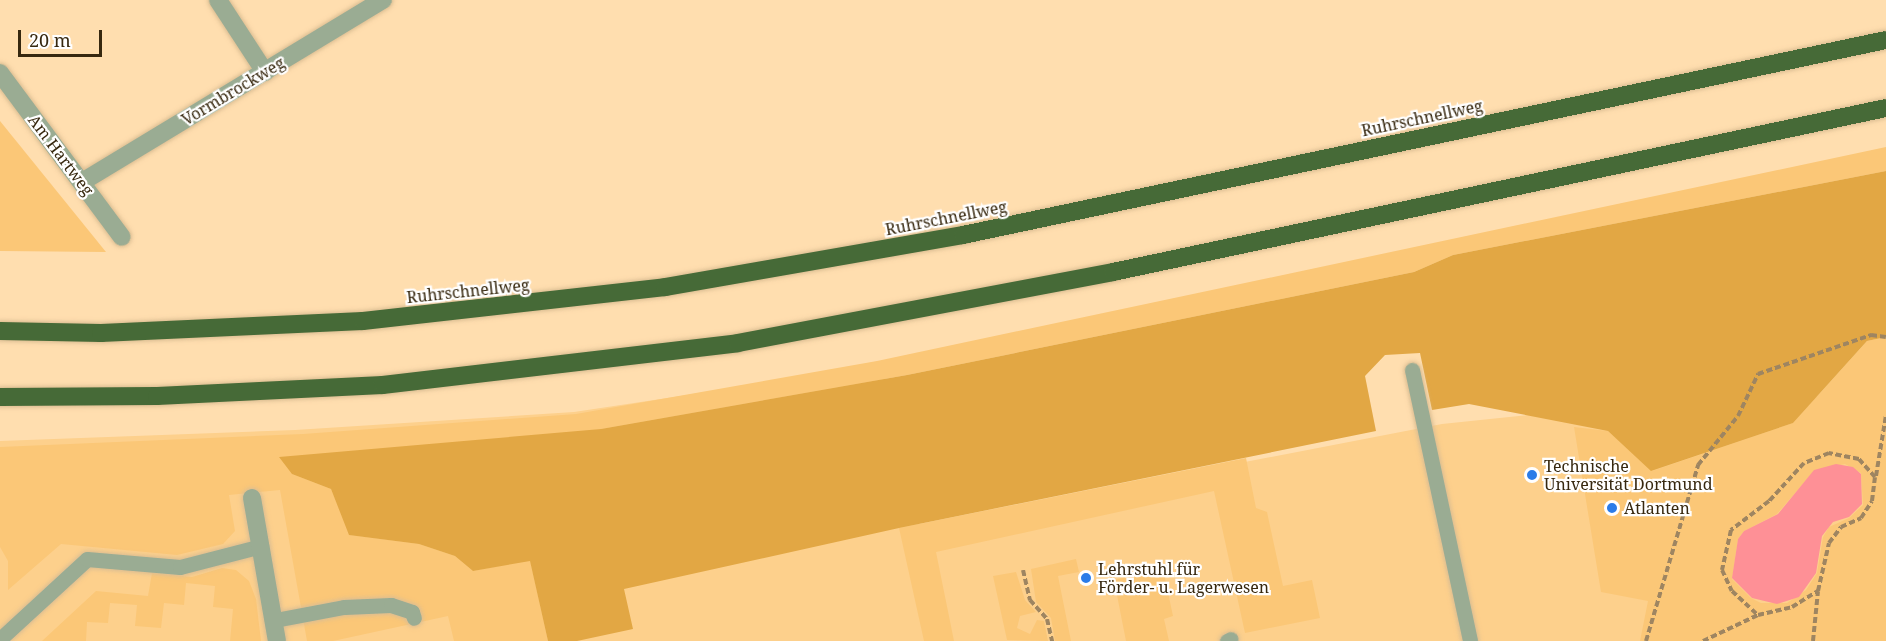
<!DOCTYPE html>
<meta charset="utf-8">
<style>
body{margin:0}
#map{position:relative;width:1886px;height:641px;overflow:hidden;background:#ffdeaf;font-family:"Noto Serif",serif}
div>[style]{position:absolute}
.built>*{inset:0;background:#fdd08c}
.green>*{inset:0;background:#fbc777}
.forest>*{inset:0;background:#e2a744}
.water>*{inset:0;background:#fe9096}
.path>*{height:4px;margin-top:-2px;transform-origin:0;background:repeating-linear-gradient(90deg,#9e8561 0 6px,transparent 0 9px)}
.roads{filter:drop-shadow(0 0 2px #dbbd92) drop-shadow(0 0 2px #dbbd92)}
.service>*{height:15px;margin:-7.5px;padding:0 7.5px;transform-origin:7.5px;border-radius:7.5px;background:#9aac93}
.minor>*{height:18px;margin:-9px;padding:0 9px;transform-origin:9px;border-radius:9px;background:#9aac93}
.motorway>*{height:18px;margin:-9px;padding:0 9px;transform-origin:9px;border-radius:9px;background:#466a37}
.dots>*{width:16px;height:16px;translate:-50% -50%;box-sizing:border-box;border:3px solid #fff;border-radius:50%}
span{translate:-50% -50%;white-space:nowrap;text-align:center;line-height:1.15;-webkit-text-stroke:4.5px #fff;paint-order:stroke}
.street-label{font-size:16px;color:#37280f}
.poi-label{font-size:16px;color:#37280f}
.left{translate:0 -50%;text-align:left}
.scale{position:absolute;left:18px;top:30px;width:84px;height:27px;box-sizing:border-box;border:3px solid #37280f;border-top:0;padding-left:8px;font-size:18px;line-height:21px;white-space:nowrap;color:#37280f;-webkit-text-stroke:4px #fff;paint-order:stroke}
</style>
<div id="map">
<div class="built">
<i style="clip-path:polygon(881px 366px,919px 525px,1442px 424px,1788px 388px,1886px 418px,1886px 641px,0 641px,0 441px,295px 430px,574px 412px)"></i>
</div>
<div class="green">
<i style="clip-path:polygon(0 121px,106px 252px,0 251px)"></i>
<i style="clip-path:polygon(1886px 147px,1886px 171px,1453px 255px,1414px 272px,907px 375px,601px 429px,292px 474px,331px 489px,350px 535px,419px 544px,455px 556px,473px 571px,530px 560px,548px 641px,454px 641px,448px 616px,333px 641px,307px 641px,280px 490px,229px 495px,235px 531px,223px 544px,177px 555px,61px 544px,8px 590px,8px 561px,0 547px,0 447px,303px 434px,576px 414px,877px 361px)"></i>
<i style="clip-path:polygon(evenodd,1886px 337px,1886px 641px,1640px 641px,1648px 601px,1601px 592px,1574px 427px,1608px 431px,1652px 471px,1793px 423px,1867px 341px,1886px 337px,1845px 464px,1861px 473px,1863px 505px,1849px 518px,1829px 527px,1823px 537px,1817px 573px,1806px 590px,1787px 603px,1761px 603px,1751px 598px,1732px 579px,1738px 539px,1744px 531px,1777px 514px,1814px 471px,1845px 464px)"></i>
<i style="clip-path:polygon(1246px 458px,1256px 508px,1267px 512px,1283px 586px,1312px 580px,1320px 618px,1245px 633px,1214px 491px,936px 552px,954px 641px,924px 641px,899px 528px)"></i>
<i style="clip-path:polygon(1076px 559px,1079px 572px,1058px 576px,1071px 641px,1055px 641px,1051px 618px,1036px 602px,1031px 569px)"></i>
<i style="clip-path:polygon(222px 568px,236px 570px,249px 581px,256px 599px,261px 641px,230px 641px,233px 609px,213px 607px,215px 586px,186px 583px,184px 605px,164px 603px,161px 628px,135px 626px,137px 605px,110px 603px,108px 623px,87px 622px,86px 641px,42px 641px,96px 591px,148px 596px,152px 573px,192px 577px)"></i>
<i style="clip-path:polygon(1163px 569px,1173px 616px,1164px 619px,1169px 641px,1126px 641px,1114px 580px)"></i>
<i style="clip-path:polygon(1016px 572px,1025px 600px,1036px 612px,1020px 616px,1017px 628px,1030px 634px,1037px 620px,1044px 621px,1048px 641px,1007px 640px,993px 576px)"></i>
</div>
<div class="forest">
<i style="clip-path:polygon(1886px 171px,1886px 337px,1867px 341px,1793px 423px,1651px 471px,1608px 431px,1469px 404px,1432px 410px,1420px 353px,1385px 355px,1365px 376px,1376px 431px,899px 528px,624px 589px,633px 629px,577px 641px,548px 641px,530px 561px,473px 571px,455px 556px,419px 544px,349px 535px,331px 489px,292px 474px,279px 457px,601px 429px,907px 375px,1414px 272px,1453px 255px)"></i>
</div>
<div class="water">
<i style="clip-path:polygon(1836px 464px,1853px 467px,1861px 474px,1862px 504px,1849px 517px,1833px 522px,1822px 536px,1816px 573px,1799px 597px,1777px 604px,1752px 598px,1732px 578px,1738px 539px,1744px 531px,1778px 514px,1814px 470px)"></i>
</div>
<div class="path">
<i style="left:1876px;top:476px;width:62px;rotate:-80.7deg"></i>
<i style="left:1023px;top:570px;width:31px;rotate:77deg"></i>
<i style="left:1030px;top:600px;width:25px;rotate:48deg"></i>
<i style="left:1047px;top:619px;width:23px;rotate:77deg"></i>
<i style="left:1646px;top:641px;width:184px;rotate:-73.5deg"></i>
<i style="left:1698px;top:465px;width:63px;rotate:-50.8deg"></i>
<i style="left:1738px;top:416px;width:47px;rotate:-64.5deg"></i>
<i style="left:1758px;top:374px;width:120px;rotate:-19deg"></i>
<i style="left:1871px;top:335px;width:15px;rotate:8deg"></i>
<i style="left:1703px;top:641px;width:61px;rotate:-25.3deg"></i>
<i style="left:1758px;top:615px;width:35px;rotate:-13deg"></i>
<i style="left:1792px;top:607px;width:31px;rotate:-32deg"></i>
<i style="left:1818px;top:591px;width:49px;rotate:-77.1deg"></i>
<i style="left:1829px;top:543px;width:20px;rotate:-53deg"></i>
<i style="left:1841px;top:527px;width:22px;rotate:-24deg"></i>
<i style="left:1861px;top:518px;width:20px;rotate:-57deg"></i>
<i style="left:1872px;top:501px;width:24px;rotate:-83deg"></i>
<i style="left:1875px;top:477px;width:24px;rotate:-132deg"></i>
<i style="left:1859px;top:459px;width:31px;rotate:-169deg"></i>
<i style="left:1829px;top:453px;width:27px;rotate:158deg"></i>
<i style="left:1804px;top:463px;width:52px;rotate:132.6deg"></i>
<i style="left:1769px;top:501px;width:48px;rotate:142.7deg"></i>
<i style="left:1731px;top:530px;width:41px;rotate:102.7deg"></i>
<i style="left:1722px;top:570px;width:23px;rotate:65deg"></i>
<i style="left:1732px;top:591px;width:35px;rotate:43deg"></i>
<i style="left:1813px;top:641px;width:50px;rotate:-84.3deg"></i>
</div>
<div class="roads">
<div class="service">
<i style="left:1412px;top:370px;width:277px;rotate:77.9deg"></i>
<i style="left:275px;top:620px;width:70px;rotate:-10.7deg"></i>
<i style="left:344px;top:607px;width:47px;rotate:-2.4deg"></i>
<i style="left:391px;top:605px;width:22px;rotate:18deg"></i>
<i style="left:412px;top:612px;width:6px;rotate:72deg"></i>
<i style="left:0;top:639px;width:118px;rotate:-42.6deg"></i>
<i style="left:87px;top:559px;width:93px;rotate:4.9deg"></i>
<i style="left:180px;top:567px;width:84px;rotate:-14.5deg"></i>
<i style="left:1227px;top:641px;width:4px;rotate:-27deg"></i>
</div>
<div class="minor">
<i style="left:218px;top:0;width:86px;rotate:56.9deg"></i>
<i style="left:0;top:73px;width:204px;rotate:53.4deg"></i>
<i style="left:82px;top:182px;width:352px;rotate:-31.2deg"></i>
<i style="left:252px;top:498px;width:145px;rotate:80.1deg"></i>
</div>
<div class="motorway">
<i style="left:0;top:331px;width:101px;rotate:1.1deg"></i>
<i style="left:101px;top:333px;width:262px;rotate:-2.6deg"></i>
<i style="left:363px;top:321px;width:304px;rotate:-6.4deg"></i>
<i style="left:665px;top:287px;width:303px;rotate:-9.9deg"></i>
<i style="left:963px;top:235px;width:943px;rotate:-11.93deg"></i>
<i style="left:0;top:397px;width:157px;rotate:-0.4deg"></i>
<i style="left:157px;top:396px;width:226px;rotate:-2.8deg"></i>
<i style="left:383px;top:385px;width:357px;rotate:-6.7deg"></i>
<i style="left:738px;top:343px;width:382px;rotate:-10.7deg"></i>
<i style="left:1113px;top:272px;width:790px;rotate:-11.98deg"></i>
</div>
</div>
<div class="dots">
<i style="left:1532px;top:475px;background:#2b7ce8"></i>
<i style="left:1612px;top:508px;background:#2b7ce8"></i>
<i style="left:1086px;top:578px;background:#2b7ce8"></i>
</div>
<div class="street-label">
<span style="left:233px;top:91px;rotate:-31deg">Vormbrockweg</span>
<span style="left:1422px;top:118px;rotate:-12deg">Ruhrschnellweg</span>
<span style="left:61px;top:155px;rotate:53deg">Am Hartweg</span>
<span style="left:946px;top:218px;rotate:-11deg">Ruhrschnellweg</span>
<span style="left:468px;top:291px;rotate:-6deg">Ruhrschnellweg</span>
</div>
<div class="poi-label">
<span class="left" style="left:1544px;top:475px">Technische<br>Universität Dortmund</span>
<span class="left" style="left:1624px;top:508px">Atlanten</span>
<span class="left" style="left:1098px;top:578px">Lehrstuhl für<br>Förder- u. Lagerwesen</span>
</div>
<div class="scale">20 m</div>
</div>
